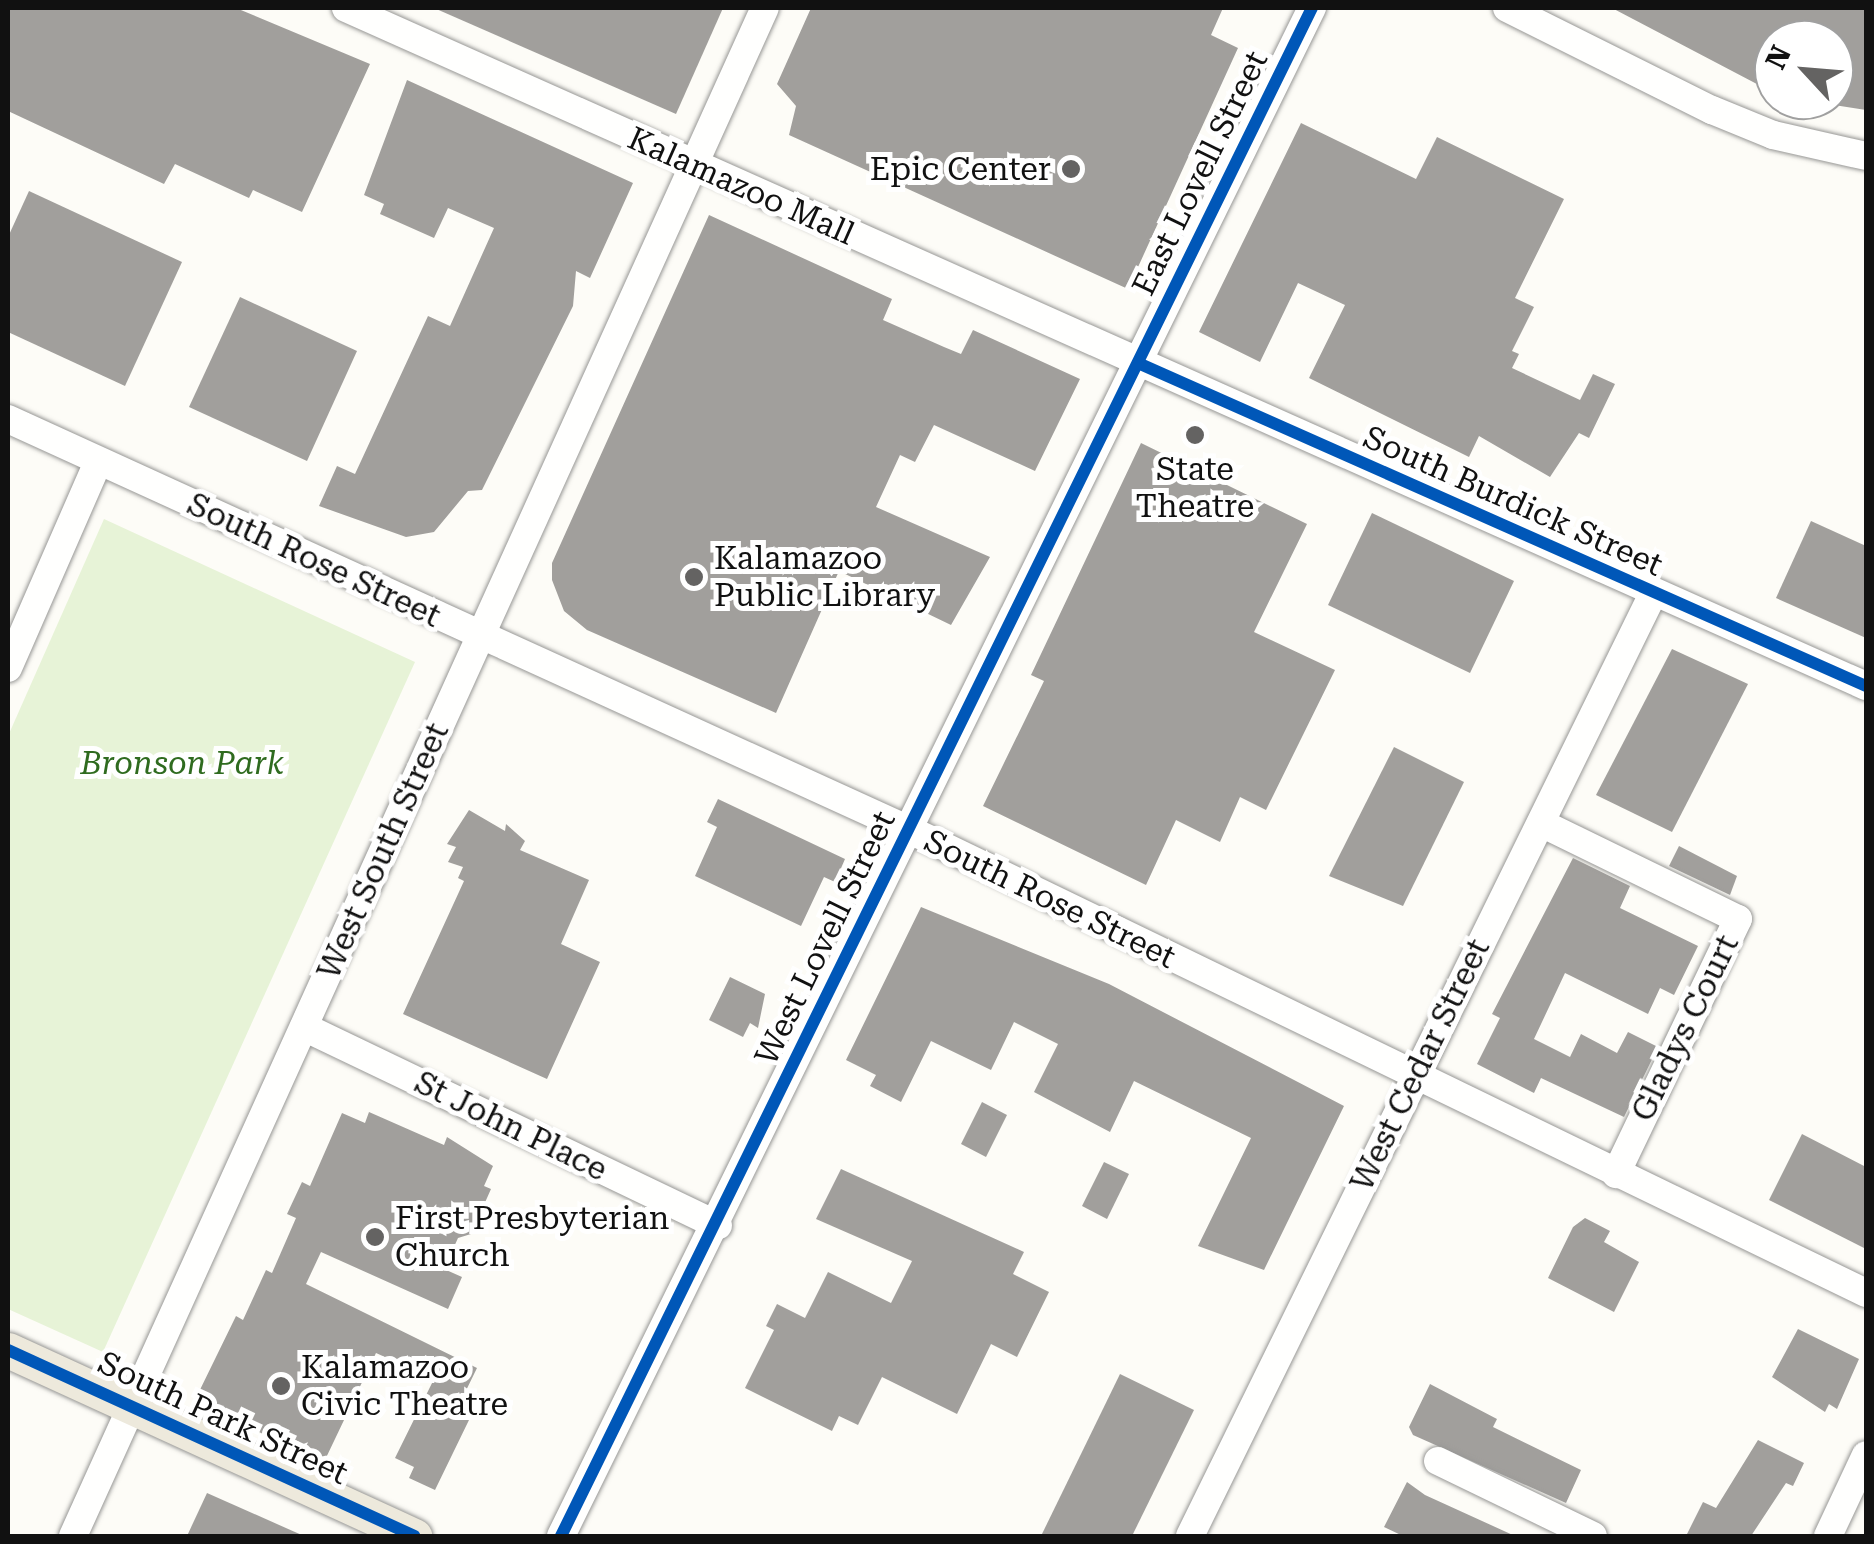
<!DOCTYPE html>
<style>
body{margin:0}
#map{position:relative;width:1874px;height:1544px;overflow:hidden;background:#fdfcf7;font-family:"Roboto Serif",serif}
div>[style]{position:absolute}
.green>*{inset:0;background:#e7f3d7}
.building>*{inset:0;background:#a19f9c}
.roads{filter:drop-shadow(0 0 2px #979795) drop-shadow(0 0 2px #979795)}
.minor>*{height:28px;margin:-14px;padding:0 14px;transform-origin:14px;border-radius:14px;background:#fffffe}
.major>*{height:35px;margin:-17.5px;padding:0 17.5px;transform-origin:17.5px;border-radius:17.5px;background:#ede9dc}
.cycleway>*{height:12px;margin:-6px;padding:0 6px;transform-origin:6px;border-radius:6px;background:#0057b8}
.dots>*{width:28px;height:28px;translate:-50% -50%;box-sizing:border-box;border:5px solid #fff;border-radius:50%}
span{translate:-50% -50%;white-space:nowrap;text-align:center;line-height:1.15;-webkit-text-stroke:10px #fff;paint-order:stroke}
.poi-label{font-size:32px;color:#111}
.right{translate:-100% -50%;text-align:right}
.left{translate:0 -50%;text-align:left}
.street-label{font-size:32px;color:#111}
.park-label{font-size:32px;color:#2f6b1f;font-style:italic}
.frame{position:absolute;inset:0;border:10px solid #111;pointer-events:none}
.north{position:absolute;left:1754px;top:20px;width:100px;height:100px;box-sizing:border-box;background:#fff;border:2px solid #a0a0a0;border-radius:50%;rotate:296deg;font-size:28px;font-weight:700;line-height:40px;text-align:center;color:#111}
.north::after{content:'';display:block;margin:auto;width:35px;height:45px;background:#646362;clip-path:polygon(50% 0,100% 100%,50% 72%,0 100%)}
</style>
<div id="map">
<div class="green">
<i style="clip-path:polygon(104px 519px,415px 662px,103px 1352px,8px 1309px,8px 736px)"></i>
</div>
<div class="building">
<i style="clip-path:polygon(8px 8px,236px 8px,370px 64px,302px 212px,253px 190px,249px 198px,175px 164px,164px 184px,8px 111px)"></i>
<i style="clip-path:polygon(434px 8px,723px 8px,676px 114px)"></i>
<i style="clip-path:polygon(811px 8px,1223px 8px,1211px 35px,1238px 48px,1128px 289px,789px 135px,796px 106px,777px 84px)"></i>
<i style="clip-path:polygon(1612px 8px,1866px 8px,1866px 110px,1834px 105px,1834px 40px,1774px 40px,1774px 93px)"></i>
<i style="clip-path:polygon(407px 80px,633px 183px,590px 278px,576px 271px,573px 306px,482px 490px,468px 491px,434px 532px,406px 537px,319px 506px,337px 466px,355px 474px,428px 316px,450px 326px,494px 228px,448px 208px,434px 238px,380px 214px,384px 204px,364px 195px)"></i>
<i style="clip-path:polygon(1301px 123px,1416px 179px,1437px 137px,1564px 199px,1515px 298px,1534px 307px,1512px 351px,1519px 354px,1512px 368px,1580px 400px,1593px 374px,1615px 384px,1589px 438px,1579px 433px,1550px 477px,1479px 436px,1469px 457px,1309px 378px,1345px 305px,1298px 283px,1260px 362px,1199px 332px)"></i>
<i style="clip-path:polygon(29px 191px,182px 262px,125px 386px,8px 332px,8px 237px)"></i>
<i style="clip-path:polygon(709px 215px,892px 299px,883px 320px,944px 347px,961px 354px,973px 330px,1080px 379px,1035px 471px,934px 425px,915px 462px,900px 455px,876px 507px,990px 557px,951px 625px,839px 571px,776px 713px,587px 630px,564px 611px,552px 580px,552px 563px)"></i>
<i style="clip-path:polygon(240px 297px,357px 351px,307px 461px,189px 407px)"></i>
<i style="clip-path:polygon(1141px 443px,1307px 524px,1254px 632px,1335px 670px,1266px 810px,1240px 797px,1220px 842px,1176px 820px,1146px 885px,983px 806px,1044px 681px,1031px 675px)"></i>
<i style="clip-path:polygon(1372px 513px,1514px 581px,1470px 673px,1328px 605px)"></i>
<i style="clip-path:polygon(1811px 521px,1866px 546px,1866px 638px,1776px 598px)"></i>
<i style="clip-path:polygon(1672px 649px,1748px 684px,1672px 832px,1596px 795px)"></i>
<i style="clip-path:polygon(1394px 747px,1464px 782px,1403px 906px,1329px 876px)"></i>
<i style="clip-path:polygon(718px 799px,845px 859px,835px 882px,824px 877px,801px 926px,695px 876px,717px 827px,707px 822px)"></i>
<i style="clip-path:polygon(469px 810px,505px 831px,506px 824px,525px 841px,520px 850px,589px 880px,561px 944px,600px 962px,547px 1079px,403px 1014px,464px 881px,458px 878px,463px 867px,448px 862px,456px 847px,447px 844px)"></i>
<i style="clip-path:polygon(1679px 846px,1737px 876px,1730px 895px,1669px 866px)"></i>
<i style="clip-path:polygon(1573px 858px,1630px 886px,1620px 908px,1698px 946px,1674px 995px,1660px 988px,1648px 1014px,1565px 973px,1534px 1039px,1570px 1057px,1581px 1034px,1617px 1053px,1628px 1032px,1658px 1047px,1624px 1117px,1541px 1078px,1534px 1093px,1477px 1064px,1500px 1018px,1492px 1014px)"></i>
<i style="clip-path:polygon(921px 907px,1109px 984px,1344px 1106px,1264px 1270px,1198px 1246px,1251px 1138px,1134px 1081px,1110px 1132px,1034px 1092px,1058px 1044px,1014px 1022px,991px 1070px,931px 1041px,901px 1102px,870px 1086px,876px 1075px,846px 1060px)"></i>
<i style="clip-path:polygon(730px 977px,765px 994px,758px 1028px,750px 1023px,743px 1037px,709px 1020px)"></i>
<i style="clip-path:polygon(982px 1102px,1007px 1115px,986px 1157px,961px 1144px)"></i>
<i style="clip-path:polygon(369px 1112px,444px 1145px,447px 1137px,493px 1166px,484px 1186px,491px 1189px,471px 1234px,458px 1238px,444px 1269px,462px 1277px,448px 1309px,321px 1252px,306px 1284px,477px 1368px,455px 1413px,469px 1420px,435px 1490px,409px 1478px,414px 1467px,395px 1458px,434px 1379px,376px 1353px,324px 1462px,194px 1402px,236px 1316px,243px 1320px,266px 1270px,272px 1273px,296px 1218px,287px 1214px,302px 1182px,310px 1186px,342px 1113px,365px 1123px)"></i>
<i style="clip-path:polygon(1802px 1134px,1866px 1167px,1866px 1249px,1769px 1200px)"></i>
<i style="clip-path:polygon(1104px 1162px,1129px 1174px,1107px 1219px,1082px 1206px)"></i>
<i style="clip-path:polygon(841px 1169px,1024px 1252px,1013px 1274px,1049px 1292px,1017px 1357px,991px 1344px,957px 1414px,882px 1377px,858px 1425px,839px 1416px,832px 1431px,745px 1388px,774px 1330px,766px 1326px,777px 1304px,805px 1318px,828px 1272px,891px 1303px,912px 1261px,816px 1219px)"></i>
<i style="clip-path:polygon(1585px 1218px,1610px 1231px,1604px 1242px,1639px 1262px,1614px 1312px,1548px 1278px,1573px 1227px)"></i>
<i style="clip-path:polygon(1798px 1329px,1859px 1359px,1837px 1409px,1829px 1404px,1825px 1412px,1772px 1377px)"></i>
<i style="clip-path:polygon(1120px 1374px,1194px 1410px,1132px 1536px,1041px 1536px)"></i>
<i style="clip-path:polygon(1430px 1384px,1497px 1419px,1493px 1427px,1581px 1470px,1566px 1503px,1413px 1435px,1409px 1427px)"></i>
<i style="clip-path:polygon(1758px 1440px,1804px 1463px,1793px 1486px,1786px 1483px,1751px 1536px,1686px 1536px,1703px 1502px,1716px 1508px)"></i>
<i style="clip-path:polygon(1407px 1482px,1425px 1495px,1515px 1536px,1403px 1536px,1384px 1527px)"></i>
<i style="clip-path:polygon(207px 1493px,304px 1536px,187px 1536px)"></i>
</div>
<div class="roads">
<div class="minor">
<i style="left:346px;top:8px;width:1664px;rotate:24.04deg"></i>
<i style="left:1507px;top:8px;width:229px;rotate:26.5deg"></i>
<i style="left:1712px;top:110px;width:66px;rotate:22.3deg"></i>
<i style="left:1773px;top:135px;width:95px;rotate:12.7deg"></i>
<i style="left:8px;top:419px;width:1017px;rotate:24.52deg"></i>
<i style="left:933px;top:841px;width:1037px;rotate:25.85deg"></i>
<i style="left:8px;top:668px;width:225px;rotate:-66.4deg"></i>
<i style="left:1541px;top:823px;width:219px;rotate:26deg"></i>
<i style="left:1738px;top:919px;width:283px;rotate:115.6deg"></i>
<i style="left:304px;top:1027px;width:459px;rotate:25.6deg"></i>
<i style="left:1438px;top:1461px;width:172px;rotate:25.8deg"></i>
<i style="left:73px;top:1536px;width:1677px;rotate:-65.64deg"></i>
<i style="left:561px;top:1536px;width:1703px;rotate:-63.83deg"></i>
<i style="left:1190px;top:1536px;width:1050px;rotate:-63.83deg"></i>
<i style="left:1828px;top:1536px;width:89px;rotate:-64.9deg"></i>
</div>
<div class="major">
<i style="left:8px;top:1350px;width:447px;rotate:24.6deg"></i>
</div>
</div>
<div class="cycleway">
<i style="left:1138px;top:363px;width:796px;rotate:23.93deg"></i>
<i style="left:8px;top:1350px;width:447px;rotate:24.6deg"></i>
<i style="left:561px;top:1536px;width:1703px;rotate:-63.83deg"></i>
</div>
<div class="dots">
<i style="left:1071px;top:169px;background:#646362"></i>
<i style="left:1195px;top:435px;background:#646362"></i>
<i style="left:694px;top:577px;background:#646362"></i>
<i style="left:375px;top:1237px;background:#646362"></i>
<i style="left:281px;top:1386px;background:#646362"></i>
</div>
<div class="poi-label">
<span class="right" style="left:1051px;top:169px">Epic Center</span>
<span style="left:1195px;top:488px">State<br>Theatre</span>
<span class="left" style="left:714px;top:577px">Kalamazoo<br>Public Library</span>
<span class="left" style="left:395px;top:1237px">First Presbyterian<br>Church</span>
<span class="left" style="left:301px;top:1386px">Kalamazoo<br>Civic Theatre</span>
</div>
<div class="street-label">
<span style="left:1200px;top:173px;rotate:-64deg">East Lovell Street</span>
<span style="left:741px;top:186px;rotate:24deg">Kalamazoo Mall</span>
<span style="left:1513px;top:501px;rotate:24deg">South Burdick Street</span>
<span style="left:314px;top:560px;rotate:25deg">South Rose Street</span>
<span style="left:383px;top:851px;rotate:-66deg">West South Street</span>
<span style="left:1050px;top:899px;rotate:26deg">South Rose Street</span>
<span style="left:825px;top:938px;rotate:-64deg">West Lovell Street</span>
<span style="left:1685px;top:1028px;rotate:-64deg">Gladys Court</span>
<span style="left:1420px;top:1065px;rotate:-64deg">West Cedar Street</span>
<span style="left:511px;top:1126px;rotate:26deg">St John Place</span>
<span style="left:223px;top:1418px;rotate:25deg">South Park Street</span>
</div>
<div class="park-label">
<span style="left:182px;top:763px">Bronson Park</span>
</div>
<div class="frame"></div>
<div class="north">N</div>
</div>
